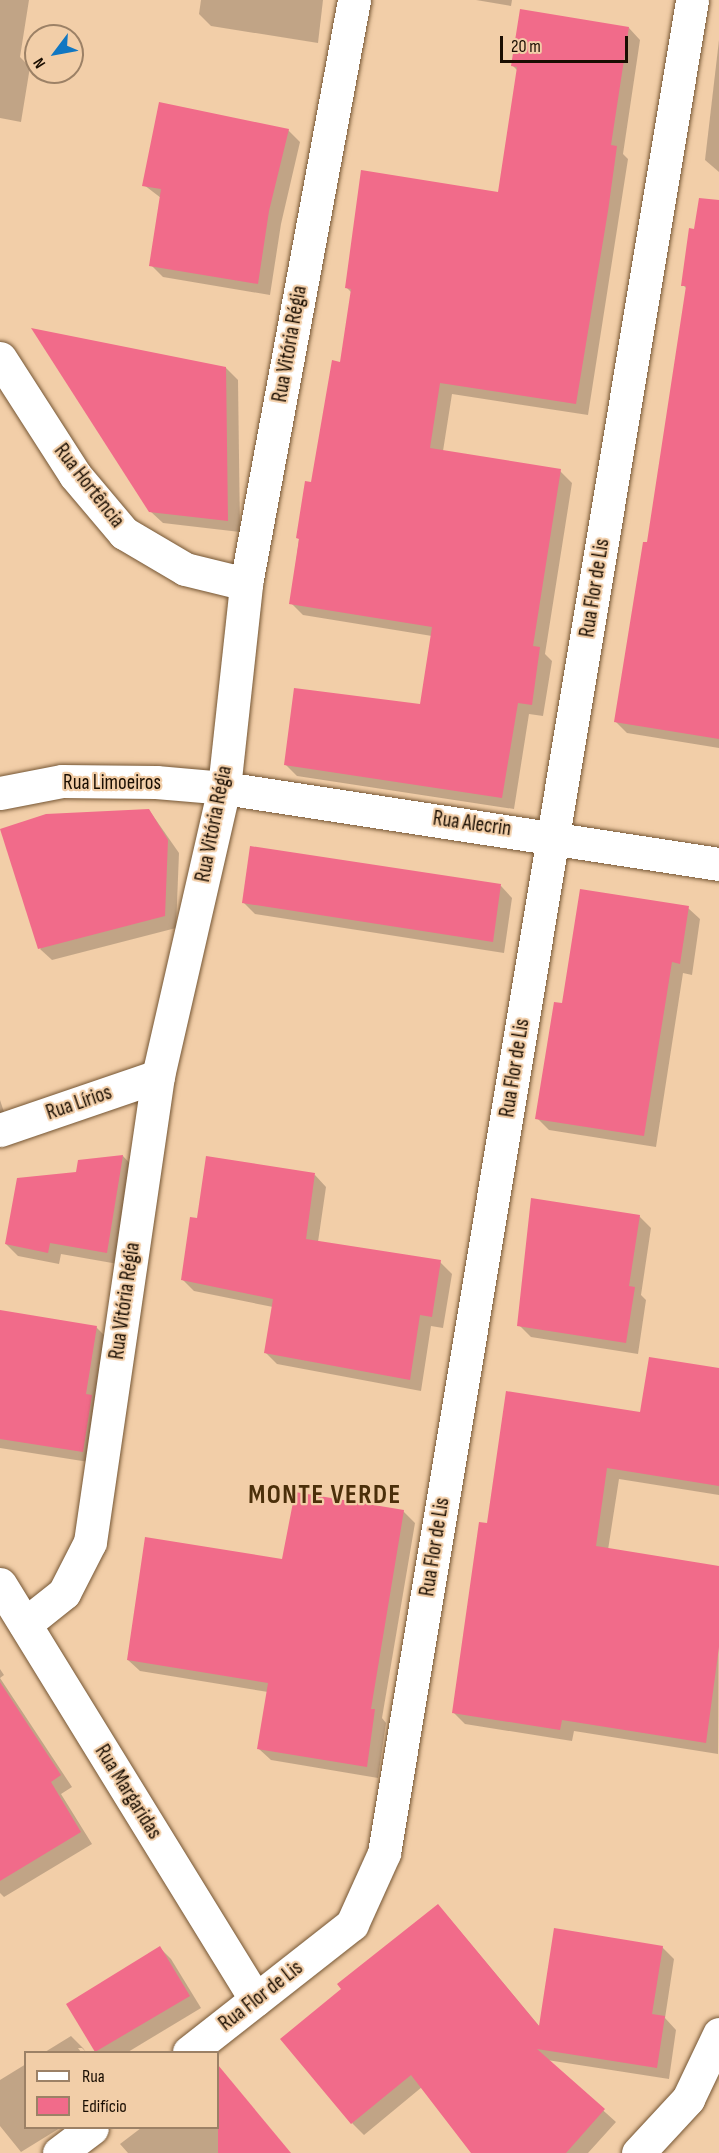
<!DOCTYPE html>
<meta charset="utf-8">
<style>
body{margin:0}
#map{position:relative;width:719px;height:2153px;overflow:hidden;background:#f2cea8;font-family:"Sofia Sans Condensed",sans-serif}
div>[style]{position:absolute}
.shadow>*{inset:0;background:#0003}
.building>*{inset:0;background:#f16b8a}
.roads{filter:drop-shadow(0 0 2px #755634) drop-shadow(0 0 2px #755634)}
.minor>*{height:33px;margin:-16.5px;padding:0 16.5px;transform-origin:16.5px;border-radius:16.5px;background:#fff}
span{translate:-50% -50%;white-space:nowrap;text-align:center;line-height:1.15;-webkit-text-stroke:4.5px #f2cea8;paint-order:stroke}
.street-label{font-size:21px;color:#1a0e02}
.district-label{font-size:27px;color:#4b2f0a;font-weight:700;letter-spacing:1.5px}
.legend{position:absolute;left:24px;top:2051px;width:195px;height:78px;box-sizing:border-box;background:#f2cea8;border:2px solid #9c8166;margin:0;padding:8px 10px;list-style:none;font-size:18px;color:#1a0e02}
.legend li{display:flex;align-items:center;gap:12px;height:30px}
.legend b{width:30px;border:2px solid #9c8166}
.north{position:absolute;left:24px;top:24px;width:60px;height:60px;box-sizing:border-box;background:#f2cea8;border:2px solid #9c8166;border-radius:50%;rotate:238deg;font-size:16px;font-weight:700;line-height:24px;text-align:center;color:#1a0e02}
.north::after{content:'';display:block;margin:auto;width:21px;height:27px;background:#1177c2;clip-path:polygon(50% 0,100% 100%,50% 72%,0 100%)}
.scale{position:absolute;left:500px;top:36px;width:128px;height:27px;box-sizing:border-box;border:3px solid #1a0e02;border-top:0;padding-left:8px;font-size:18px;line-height:21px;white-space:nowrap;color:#1a0e02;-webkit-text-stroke:4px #f2cea8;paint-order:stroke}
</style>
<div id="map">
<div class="shadow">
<i style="clip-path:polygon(0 0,29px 0,20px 57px,30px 67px,21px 122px,0 118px)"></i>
<i style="clip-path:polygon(201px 0,323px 0,318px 43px,211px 26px,199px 14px)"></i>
<i style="clip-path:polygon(476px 0,512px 0,511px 6px)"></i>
<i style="clip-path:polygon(629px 28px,640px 40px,623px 154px,628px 159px,588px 415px,452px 394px,443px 451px,560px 471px,572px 483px,545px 654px,552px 661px,543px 716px,529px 714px,514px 809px,297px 776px,285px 764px,421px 705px,432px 636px,303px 615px,291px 603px,306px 483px,312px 484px,341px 363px,352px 293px,347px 288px,499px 194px,518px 71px,513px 66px)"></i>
<i style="clip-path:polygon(719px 40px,719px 172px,705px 160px)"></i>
<i style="clip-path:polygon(288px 130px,300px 142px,281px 224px,270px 295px,163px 277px,151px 265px,161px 198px,144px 185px)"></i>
<i style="clip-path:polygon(719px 235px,719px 748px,627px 733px,615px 721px,648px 544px,687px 289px,683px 285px)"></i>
<i style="clip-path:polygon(226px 368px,238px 380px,240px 532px,163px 523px,150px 511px)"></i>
<i style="clip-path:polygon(149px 810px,179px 853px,176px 928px,52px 960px,40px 949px)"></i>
<i style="clip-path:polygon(501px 886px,512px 898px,504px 953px,255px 914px,243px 902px)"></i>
<i style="clip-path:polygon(688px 908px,700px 919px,692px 975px,683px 973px,656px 1147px,549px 1130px,537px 1118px,564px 1005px)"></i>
<i style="clip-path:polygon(0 1100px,5px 1115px,0 1116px)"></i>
<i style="clip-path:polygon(123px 1156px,134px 1168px,118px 1264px,61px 1254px,59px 1264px,18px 1256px,6px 1244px,77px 1173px)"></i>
<i style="clip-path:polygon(315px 1175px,326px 1187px,318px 1242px,440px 1262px,452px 1274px,443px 1328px,431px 1326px,421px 1391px,277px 1364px,265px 1352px,273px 1307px,194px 1291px,182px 1279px,198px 1220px)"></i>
<i style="clip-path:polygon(639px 1216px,651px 1228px,641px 1295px,646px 1300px,638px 1354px,531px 1337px,519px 1325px)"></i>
<i style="clip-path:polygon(0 1312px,96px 1327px,108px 1339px,95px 1463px,0 1448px)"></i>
<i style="clip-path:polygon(719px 1370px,719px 1495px,619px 1479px,608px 1550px,719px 1567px,718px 1754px,574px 1731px,572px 1741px,465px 1724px,453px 1712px,488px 1525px,642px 1414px)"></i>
<i style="clip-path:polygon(403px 1511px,415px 1523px,382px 1718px,386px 1723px,378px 1778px,271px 1760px,259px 1749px,268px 1692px,140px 1671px,128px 1660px,283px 1560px)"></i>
<i style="clip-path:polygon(0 1669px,4px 1675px,0 1678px,72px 1787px,61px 1794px,92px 1844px,4px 1897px,0 1893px)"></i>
<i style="clip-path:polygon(449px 1918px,540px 2027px,662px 1947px,674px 1959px,665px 2018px,676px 2030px,669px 2079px,547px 2060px,616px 2122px,588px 2153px,473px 2153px,422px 2087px,364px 2135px,352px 2123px)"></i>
<i style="clip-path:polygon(160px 1948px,171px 1959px,201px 2008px,128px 2052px,97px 2052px,68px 2004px)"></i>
<i style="clip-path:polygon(71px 2036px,83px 2048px,86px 2052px,82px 2048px,78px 2048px,81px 2052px,45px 2052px)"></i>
<i style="clip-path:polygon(26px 2064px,26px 2128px,60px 2128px,21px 2152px,0 2126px,0 2080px)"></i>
<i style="clip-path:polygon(218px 2068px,290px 2153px,128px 2153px,120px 2144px,141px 2128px,218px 2128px)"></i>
</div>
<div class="building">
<i style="clip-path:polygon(520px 9px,629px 27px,611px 145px,617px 146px,608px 211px,576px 404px,440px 383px,430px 448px,561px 469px,533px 646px,540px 647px,532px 705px,518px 703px,502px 798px,284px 765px,294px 688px,420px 704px,432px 627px,289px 604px,299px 539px,296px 538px,305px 481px,311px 482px,332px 360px,340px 362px,351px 289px,345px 288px,361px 170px,498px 192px,517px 67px,511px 66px)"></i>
<i style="clip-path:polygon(159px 102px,289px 129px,269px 211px,258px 284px,149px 266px,161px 189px,142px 186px)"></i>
<i style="clip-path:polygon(699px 198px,719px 200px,719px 739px,614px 722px,643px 542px,647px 542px,686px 286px,681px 286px,689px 228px,694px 229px)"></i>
<i style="clip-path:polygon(31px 328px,226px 367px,228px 521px,149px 512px)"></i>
<i style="clip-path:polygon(149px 809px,168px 840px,165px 916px,38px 949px,0 829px,46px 814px)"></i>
<i style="clip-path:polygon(250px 846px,501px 884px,493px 942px,242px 903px)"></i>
<i style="clip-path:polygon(580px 889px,689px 906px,680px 964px,672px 962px,644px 1136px,535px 1119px,554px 1002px,562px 1003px)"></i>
<i style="clip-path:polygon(123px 1155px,107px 1253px,50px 1243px,48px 1253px,5px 1244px,17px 1178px,76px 1172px,78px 1160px)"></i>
<i style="clip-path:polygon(206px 1156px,315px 1173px,306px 1239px,441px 1260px,432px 1317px,420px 1315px,410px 1380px,264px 1353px,273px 1299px,181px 1280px,190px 1217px,197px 1218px)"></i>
<i style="clip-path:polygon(531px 1198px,640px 1215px,629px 1286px,635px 1287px,626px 1343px,517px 1326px)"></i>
<i style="clip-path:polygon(0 1310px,97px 1326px,86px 1394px,92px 1395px,83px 1452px,0 1439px)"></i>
<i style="clip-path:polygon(649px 1357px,719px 1368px,719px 1486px,607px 1468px,596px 1546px,719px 1566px,719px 1647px,706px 1743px,562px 1720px,560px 1730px,452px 1713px,479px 1522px,487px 1523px,506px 1391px,640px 1412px)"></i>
<i style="clip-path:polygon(295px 1492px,404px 1510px,371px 1709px,375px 1709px,367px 1767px,257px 1749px,268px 1683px,127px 1660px,145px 1537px,282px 1559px)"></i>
<i style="clip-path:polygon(0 1682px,61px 1775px,51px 1782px,81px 1832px,0 1881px)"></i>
<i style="clip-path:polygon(438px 1904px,539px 2026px,554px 1928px,663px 1946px,652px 2014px,665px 2016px,657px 2068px,537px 2049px,605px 2109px,566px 2153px,471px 2153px,411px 2075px,351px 2124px,280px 2039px,341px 1989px,337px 1984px)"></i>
<i style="clip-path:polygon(160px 1946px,190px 1996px,95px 2052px,66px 2004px)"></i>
<i style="clip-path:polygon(218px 2065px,291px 2153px,218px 2153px)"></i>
</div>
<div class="roads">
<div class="minor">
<i style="left:0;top:358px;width:139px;rotate:57.3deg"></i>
<i style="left:75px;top:475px;width:76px;rotate:49.8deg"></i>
<i style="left:124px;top:533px;width:71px;rotate:30.5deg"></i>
<i style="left:185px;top:569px;width:63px;rotate:13.8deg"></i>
<i style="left:0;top:793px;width:63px;rotate:-11deg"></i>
<i style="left:62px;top:781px;width:94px;rotate:0.6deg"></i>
<i style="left:156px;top:782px;width:68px;rotate:5deg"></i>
<i style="left:224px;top:788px;width:501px;rotate:8.73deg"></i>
<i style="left:0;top:1130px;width:167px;rotate:-18.9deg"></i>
<i style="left:0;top:1584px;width:488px;rotate:58.4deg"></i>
<i style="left:25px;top:1624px;width:50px;rotate:-38.5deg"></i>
<i style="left:64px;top:1593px;width:57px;rotate:-63deg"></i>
<i style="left:90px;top:1542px;width:471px;rotate:-81.7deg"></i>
<i style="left:158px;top:1076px;width:295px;rotate:-77.1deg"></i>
<i style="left:224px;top:788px;width:205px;rotate:-83.8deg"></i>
<i style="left:246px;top:584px;width:594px;rotate:-79.52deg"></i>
<i style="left:189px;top:2052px;width:207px;rotate:-38.1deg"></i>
<i style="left:352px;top:1924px;width:78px;rotate:-65.7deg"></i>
<i style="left:384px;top:1853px;width:1878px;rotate:-80.56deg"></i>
<i style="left:59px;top:2153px;width:41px;rotate:-37.1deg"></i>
<i style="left:638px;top:2153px;width:74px;rotate:-47.2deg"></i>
<i style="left:688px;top:2099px;width:72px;rotate:-64.5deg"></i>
</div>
</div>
<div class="street-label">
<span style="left:290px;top:344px;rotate:-80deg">Rua Vitória Régia</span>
<span style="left:89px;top:486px;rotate:52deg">Rua Hortência</span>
<span style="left:595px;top:588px;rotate:-81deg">Rua Flor de Lis</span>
<span style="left:112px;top:783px">Rua Limoeiros</span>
<span style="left:214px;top:824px;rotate:-79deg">Rua Vitória Régia</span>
<span style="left:472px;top:824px;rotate:8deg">Rua Alecrin</span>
<span style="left:515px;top:1068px;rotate:-81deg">Rua Flor de Lis</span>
<span style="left:79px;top:1103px;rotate:-19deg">Rua Lírios</span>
<span style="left:125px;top:1301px;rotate:-82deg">Rua Vitória Régia</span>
<span style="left:435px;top:1547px;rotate:-81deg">Rua Flor de Lis</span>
<span style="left:128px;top:1792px;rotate:58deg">Rua Margaridas</span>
<span style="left:261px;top:1996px;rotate:-38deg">Rua Flor de Lis</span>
</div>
<div class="district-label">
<span style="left:325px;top:1496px">MONTE VERDE</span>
</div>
<ul class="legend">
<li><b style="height:8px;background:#fff"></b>Rua</li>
<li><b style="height:16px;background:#f16b8a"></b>Edifício</li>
</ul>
<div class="north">N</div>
<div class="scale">20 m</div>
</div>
